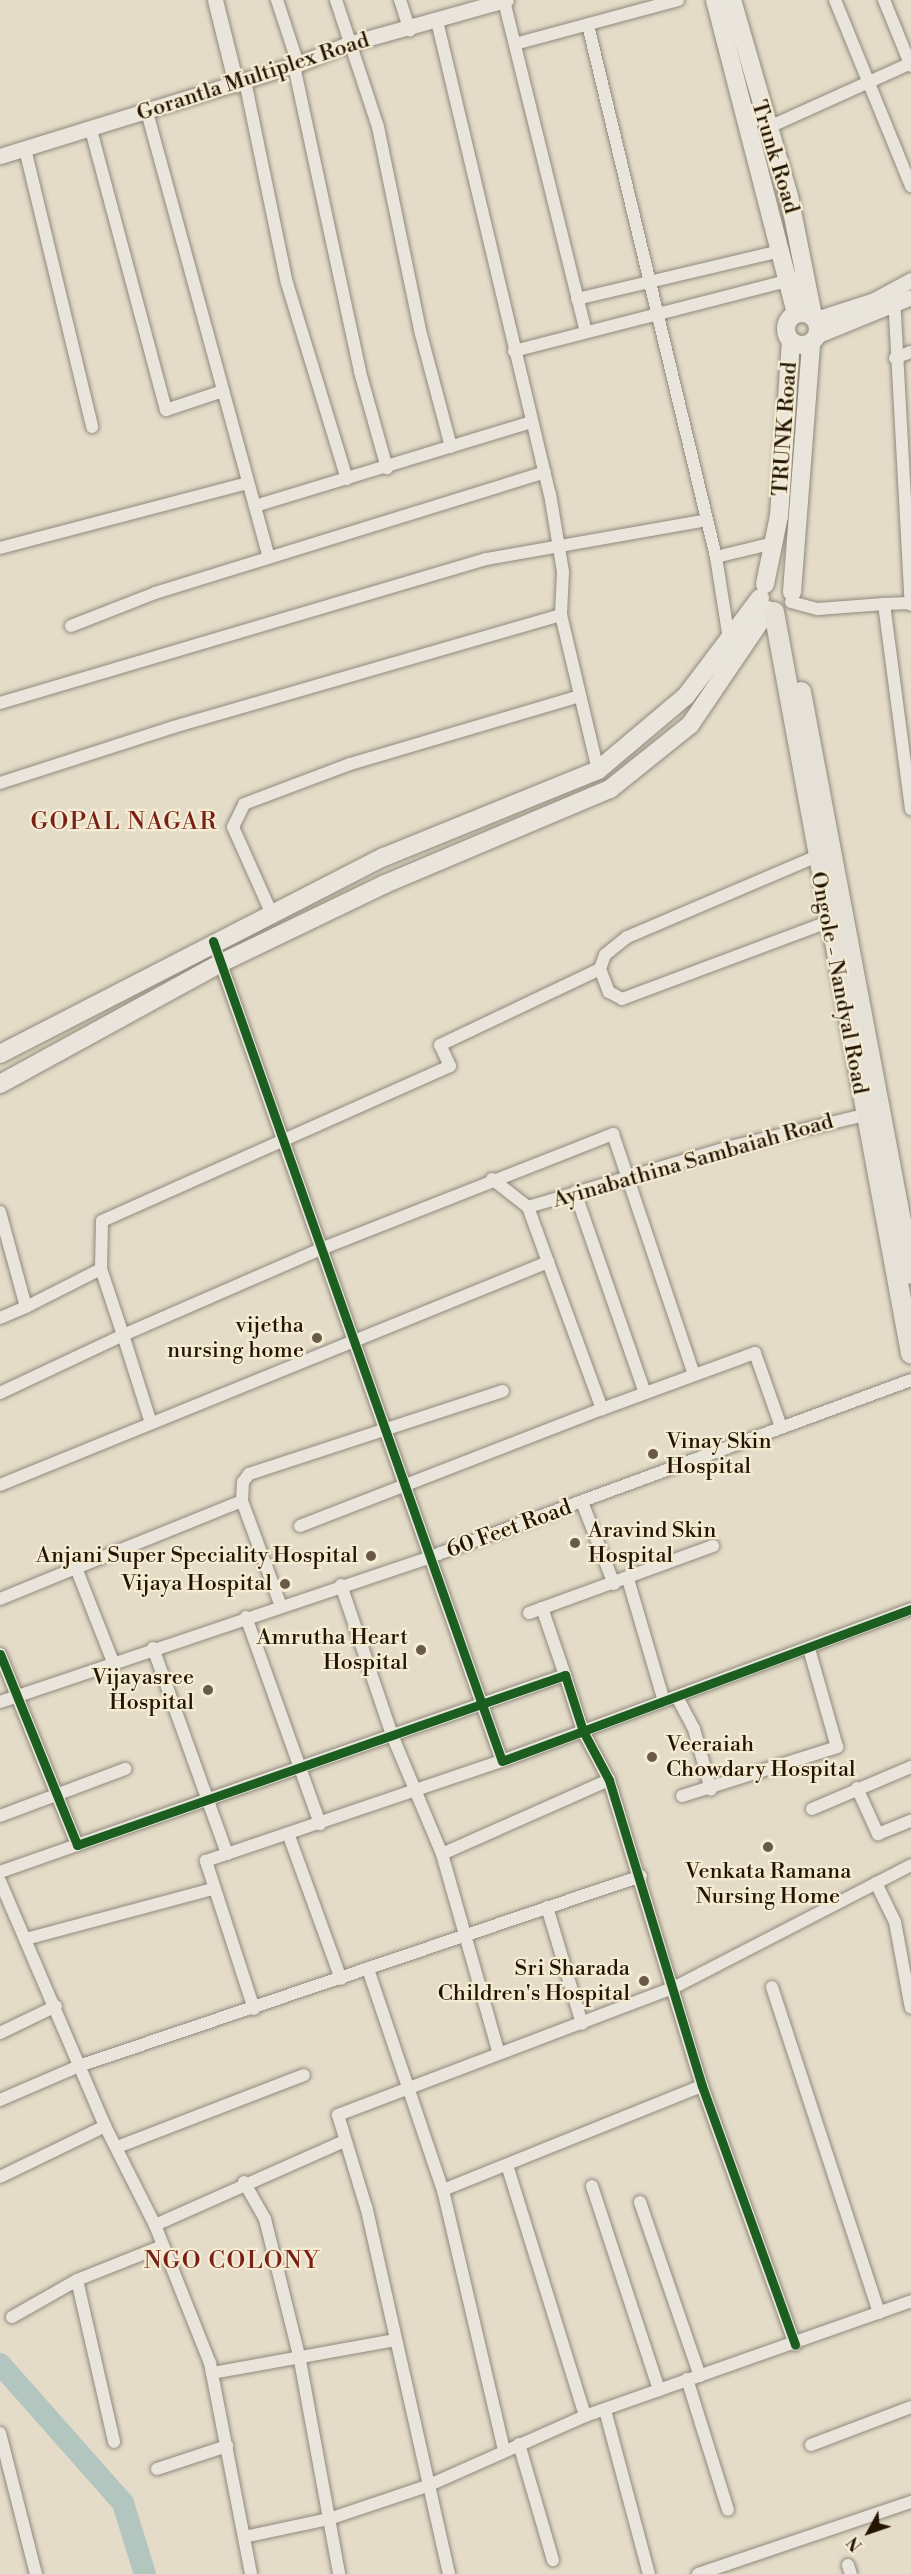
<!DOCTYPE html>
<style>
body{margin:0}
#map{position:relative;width:911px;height:2574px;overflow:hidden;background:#e4dcc8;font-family:"Libre Bodoni",serif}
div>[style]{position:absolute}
.river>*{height:22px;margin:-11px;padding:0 11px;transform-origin:11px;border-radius:11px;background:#b2c5be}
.roads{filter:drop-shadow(0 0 2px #90897c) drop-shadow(0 0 2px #90897c)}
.minor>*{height:12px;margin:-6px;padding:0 6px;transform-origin:6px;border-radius:6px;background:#e9e5dc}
.tertiary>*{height:15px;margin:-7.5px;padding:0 7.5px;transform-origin:7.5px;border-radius:7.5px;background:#e9e5dc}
.secondary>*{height:18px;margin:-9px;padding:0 9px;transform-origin:9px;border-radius:9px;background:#e9e5dc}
.secondary>.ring{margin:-9px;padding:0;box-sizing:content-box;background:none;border:18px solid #e9e5dc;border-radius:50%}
.primary>*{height:20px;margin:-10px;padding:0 10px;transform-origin:10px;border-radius:10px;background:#e6e1d6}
.cycleway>*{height:9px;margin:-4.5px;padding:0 4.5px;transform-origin:4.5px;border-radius:4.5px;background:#1b5e20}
.dots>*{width:16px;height:16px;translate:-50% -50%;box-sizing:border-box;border:3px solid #f5ecd4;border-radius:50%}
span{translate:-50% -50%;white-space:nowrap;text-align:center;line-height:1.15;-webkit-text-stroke:4.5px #f5ecd4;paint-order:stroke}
.street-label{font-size:22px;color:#251402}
.poi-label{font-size:22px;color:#251402}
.right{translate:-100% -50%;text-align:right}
.left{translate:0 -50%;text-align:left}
.neighbourhood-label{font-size:24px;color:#7a1f14;letter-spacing:1.5px}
.north{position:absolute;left:839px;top:2502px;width:60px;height:60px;-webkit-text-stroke:4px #f5ecd4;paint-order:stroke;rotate:230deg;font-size:16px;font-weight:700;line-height:24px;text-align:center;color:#251402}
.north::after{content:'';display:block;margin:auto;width:21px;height:27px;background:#251402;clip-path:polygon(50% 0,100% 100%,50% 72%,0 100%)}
</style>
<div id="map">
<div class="river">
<i style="left:0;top:2364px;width:186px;rotate:48.5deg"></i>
<i style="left:123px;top:2503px;width:74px;rotate:72.8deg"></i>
</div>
<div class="roads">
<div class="minor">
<i style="left:277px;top:0;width:67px;rotate:71.8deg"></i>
<i style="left:336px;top:0;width:134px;rotate:71.7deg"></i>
<i style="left:378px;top:127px;width:211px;rotate:78.3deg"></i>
<i style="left:421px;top:334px;width:117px;rotate:75.1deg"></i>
<i style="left:400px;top:0;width:32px;rotate:72deg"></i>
<i style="left:835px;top:0;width:201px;rotate:67.8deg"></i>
<i style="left:884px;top:0;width:71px;rotate:67.8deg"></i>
<i style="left:504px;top:1px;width:338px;rotate:76.1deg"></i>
<i style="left:437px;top:21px;width:486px;rotate:76.6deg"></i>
<i style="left:550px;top:494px;width:79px;rotate:80.5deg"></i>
<i style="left:563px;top:572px;width:43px;rotate:92.7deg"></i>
<i style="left:561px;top:615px;width:159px;rotate:76.6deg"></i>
<i style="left:588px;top:25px;width:547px;rotate:76.47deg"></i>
<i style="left:716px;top:557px;width:83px;rotate:81deg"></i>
<i style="left:515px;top:44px;width:169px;rotate:-15.1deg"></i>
<i style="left:294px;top:66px;width:313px;rotate:77.8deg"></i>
<i style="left:360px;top:372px;width:100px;rotate:74.3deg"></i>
<i style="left:245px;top:81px;width:206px;rotate:78.3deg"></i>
<i style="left:287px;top:283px;width:205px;rotate:73deg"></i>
<i style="left:147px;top:112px;width:461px;rotate:74.7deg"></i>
<i style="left:767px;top:128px;width:158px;rotate:-24.3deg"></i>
<i style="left:91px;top:130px;width:290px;rotate:75deg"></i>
<i style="left:166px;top:410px;width:60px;rotate:-18.4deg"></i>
<i style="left:25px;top:149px;width:286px;rotate:76.4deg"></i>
<i style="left:894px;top:296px;width:309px;rotate:86.9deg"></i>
<i style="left:577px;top:299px;width:204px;rotate:-13.3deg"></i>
<i style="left:514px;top:351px;width:290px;rotate:-14.4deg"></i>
<i style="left:895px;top:358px;width:17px;rotate:-21deg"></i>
<i style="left:255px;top:506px;width:289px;rotate:-16.9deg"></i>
<i style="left:0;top:548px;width:256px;rotate:-14.7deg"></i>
<i style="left:716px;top:557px;width:60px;rotate:-13.6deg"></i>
<i style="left:791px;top:602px;width:28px;rotate:15deg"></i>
<i style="left:818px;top:609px;width:66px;rotate:-4.3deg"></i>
<i style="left:910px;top:603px;width:26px;rotate:178deg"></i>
<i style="left:884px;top:604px;width:207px;rotate:82.5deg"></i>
<i style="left:71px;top:626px;width:90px;rotate:-21.4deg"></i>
<i style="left:155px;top:593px;width:408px;rotate:-17.2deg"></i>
<i style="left:0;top:703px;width:507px;rotate:-16.5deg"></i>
<i style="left:486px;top:559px;width:224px;rotate:-10deg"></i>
<i style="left:0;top:783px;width:182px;rotate:-17.9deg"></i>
<i style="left:173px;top:727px;width:404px;rotate:-16.1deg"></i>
<i style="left:815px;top:857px;width:204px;rotate:156.9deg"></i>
<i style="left:627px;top:937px;width:28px;rotate:141deg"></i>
<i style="left:605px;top:955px;width:15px;rotate:110deg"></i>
<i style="left:600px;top:969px;width:25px;rotate:69deg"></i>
<i style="left:609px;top:992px;width:15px;rotate:28deg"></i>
<i style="left:622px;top:999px;width:220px;rotate:-20.5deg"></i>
<i style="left:271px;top:912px;width:93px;rotate:-114.1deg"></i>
<i style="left:233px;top:827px;width:25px;rotate:-64deg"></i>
<i style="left:244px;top:804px;width:113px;rotate:-20.7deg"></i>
<i style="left:350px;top:764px;width:239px;rotate:-16.5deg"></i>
<i style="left:213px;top:941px;width:869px;rotate:70.59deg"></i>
<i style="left:502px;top:1761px;width:86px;rotate:-20.3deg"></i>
<i style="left:583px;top:1731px;width:55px;rotate:62deg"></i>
<i style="left:609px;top:1780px;width:320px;rotate:73.1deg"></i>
<i style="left:702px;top:2086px;width:275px;rotate:70.2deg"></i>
<i style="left:492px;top:1179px;width:46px;rotate:37.9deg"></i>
<i style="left:575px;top:1192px;width:213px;rotate:70.8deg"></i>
<i style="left:0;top:1212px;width:98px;rotate:74.7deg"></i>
<i style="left:26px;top:1307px;width:84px;rotate:-26.9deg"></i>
<i style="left:101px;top:1269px;width:48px;rotate:-88.8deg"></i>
<i style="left:102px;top:1221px;width:381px;rotate:-24deg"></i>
<i style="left:450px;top:1066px;width:23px;rotate:-115deg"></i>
<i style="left:440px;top:1045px;width:177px;rotate:-25.4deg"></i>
<i style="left:548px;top:1262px;width:59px;rotate:-110deg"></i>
<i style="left:528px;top:1207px;width:207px;rotate:-16.6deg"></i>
<i style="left:726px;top:1148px;width:151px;rotate:-13.4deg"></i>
<i style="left:0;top:1318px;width:28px;rotate:-23deg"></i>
<i style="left:0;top:1393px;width:136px;rotate:-25.2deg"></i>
<i style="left:123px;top:1335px;width:70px;rotate:-108.4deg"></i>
<i style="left:150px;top:1420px;width:89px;rotate:-107.6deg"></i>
<i style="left:123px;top:1335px;width:216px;rotate:-23.5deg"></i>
<i style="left:321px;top:1249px;width:314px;rotate:-21.5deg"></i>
<i style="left:613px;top:1134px;width:254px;rotate:71.4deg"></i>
<i style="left:0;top:1485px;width:592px;rotate:-22.14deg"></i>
<i style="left:548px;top:1262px;width:157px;rotate:69.8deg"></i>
<i style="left:602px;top:1409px;width:163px;rotate:-20.1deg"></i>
<i style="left:755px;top:1353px;width:75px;rotate:70.6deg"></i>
<i style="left:242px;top:1501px;width:19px;rotate:-87deg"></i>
<i style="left:243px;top:1482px;width:10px;rotate:-53deg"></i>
<i style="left:249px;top:1474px;width:267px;rotate:-18.1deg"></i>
<i style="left:582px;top:1502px;width:88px;rotate:68.7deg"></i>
<i style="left:300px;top:1526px;width:324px;rotate:-21.2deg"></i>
<i style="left:76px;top:1568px;width:179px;rotate:-22deg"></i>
<i style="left:242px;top:1501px;width:110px;rotate:69.7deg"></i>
<i style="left:628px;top:1579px;width:127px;rotate:73.6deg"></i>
<i style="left:341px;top:1585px;width:158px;rotate:71.2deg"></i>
<i style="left:392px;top:1735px;width:129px;rotate:67.2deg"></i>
<i style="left:442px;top:1854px;width:204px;rotate:74.1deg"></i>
<i style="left:0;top:1599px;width:82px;rotate:-22.2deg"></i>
<i style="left:76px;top:1568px;width:101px;rotate:68.5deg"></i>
<i style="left:542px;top:1608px;width:71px;rotate:71.1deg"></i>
<i style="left:529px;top:1613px;width:196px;rotate:-20deg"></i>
<i style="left:246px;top:1617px;width:220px;rotate:70.3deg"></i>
<i style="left:153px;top:1648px;width:219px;rotate:70.2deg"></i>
<i style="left:0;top:1654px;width:206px;rotate:68deg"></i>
<i style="left:77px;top:1845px;width:517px;rotate:-19.21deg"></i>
<i style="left:565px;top:1675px;width:59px;rotate:72.2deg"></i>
<i style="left:583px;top:1731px;width:350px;rotate:-20.4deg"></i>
<i style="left:677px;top:1697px;width:36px;rotate:62deg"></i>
<i style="left:694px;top:1729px;width:63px;rotate:74.4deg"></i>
<i style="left:0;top:1702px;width:454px;rotate:-18.6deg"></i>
<i style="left:430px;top:1557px;width:513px;rotate:-20.2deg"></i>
<i style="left:857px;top:1788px;width:51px;rotate:65.5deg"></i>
<i style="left:878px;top:1834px;width:35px;rotate:-22deg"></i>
<i style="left:682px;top:1796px;width:163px;rotate:-17.5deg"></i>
<i style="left:837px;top:1747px;width:102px;rotate:-105.9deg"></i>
<i style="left:812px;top:1809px;width:108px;rotate:-23deg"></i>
<i style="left:0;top:1816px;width:134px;rotate:-20.6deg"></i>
<i style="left:289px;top:1836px;width:152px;rotate:70deg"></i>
<i style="left:442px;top:1854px;width:183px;rotate:-23.9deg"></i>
<i style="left:0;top:1872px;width:82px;rotate:-19.3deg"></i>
<i style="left:0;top:1881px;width:267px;rotate:66.8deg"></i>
<i style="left:105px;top:2126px;width:111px;rotate:63.2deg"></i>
<i style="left:155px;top:2225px;width:149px;rotate:68.3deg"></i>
<i style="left:210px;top:2363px;width:215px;rotate:79deg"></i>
<i style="left:876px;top:1883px;width:43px;rotate:64deg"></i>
<i style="left:895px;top:1922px;width:87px;rotate:79.5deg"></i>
<i style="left:547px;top:1907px;width:122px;rotate:73.3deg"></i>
<i style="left:26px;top:1939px;width:193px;rotate:-15deg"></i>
<i style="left:368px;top:1969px;width:233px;rotate:71.3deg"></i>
<i style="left:443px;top:2190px;width:267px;rotate:76.8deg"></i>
<i style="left:772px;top:1987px;width:343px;rotate:71.8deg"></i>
<i style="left:254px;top:2009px;width:156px;rotate:-108deg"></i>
<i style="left:206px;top:1861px;width:312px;rotate:-18.7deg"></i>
<i style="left:0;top:2033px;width:62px;rotate:-25.7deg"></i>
<i style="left:0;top:2100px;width:86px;rotate:-23.3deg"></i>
<i style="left:79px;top:2066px;width:593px;rotate:-18.68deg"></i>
<i style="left:120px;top:2146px;width:197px;rotate:-21.1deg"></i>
<i style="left:507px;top:2165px;width:263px;rotate:72.7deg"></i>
<i style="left:0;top:2177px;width:117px;rotate:-25.9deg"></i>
<i style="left:244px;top:2182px;width:43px;rotate:60.4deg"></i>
<i style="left:265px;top:2219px;width:140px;rotate:76deg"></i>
<i style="left:299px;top:2355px;width:223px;rotate:79.6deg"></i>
<i style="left:592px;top:2186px;width:215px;rotate:71.8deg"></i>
<i style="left:443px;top:2190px;width:279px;rotate:-21.9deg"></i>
<i style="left:640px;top:2202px;width:184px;rotate:71deg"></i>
<i style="left:155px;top:2225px;width:208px;rotate:-23.9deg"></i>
<i style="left:77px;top:2280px;width:166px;rotate:77.1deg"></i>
<i style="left:12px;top:2317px;width:75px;rotate:-29.6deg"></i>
<i style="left:77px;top:2280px;width:89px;rotate:-21.7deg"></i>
<i style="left:212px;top:2373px;width:186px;rotate:-10.2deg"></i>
<i style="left:687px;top:2379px;width:137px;rotate:72.6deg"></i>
<i style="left:605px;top:2410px;width:170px;rotate:75deg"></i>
<i style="left:0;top:2433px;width:146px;rotate:75.7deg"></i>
<i style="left:519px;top:2444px;width:121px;rotate:73.7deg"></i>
<i style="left:811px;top:2445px;width:107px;rotate:-20.8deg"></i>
<i style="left:157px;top:2469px;width:74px;rotate:-18.2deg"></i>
<i style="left:244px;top:2537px;width:87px;rotate:-12deg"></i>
<i style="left:329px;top:2519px;width:103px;rotate:-18.6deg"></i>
<i style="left:427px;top:2486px;width:173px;rotate:-23.9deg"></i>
<i style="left:585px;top:2416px;width:346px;rotate:-19.4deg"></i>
<i style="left:848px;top:2565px;width:9px;rotate:72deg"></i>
<i style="left:449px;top:2574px;width:376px;rotate:-102.7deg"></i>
<i style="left:366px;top:2207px;width:96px;rotate:-106.9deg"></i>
<i style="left:338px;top:2115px;width:360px;rotate:-20.8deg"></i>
<i style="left:675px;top:1987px;width:266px;rotate:-27.3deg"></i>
<i style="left:698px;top:2574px;width:225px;rotate:-18.7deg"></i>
</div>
<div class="tertiary">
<i style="left:215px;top:0;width:87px;rotate:76deg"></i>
<i style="left:0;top:156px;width:312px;rotate:-17.2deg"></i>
<i style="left:298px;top:64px;width:54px;rotate:-21.8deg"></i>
<i style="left:348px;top:44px;width:164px;rotate:-15.6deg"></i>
<i style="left:816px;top:319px;width:61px;rotate:-18.1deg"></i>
<i style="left:874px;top:300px;width:42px;rotate:-28.4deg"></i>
<i style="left:818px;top:335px;width:100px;rotate:-22.2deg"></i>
</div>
<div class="secondary">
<i style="left:715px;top:0;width:323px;rotate:75.5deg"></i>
<i style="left:732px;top:0;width:204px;rotate:73.8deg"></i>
<i style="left:789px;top:196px;width:122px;rotate:78.7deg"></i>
<i class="ring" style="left:786px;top:313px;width:14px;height:14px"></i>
<i style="left:765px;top:584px;width:69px;rotate:-78.4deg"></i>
<i style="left:779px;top:516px;width:175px;rotate:-86.1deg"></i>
<i style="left:792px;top:592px;width:250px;rotate:-85.6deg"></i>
<i style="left:0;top:1054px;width:432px;rotate:-27.2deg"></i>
<i style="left:384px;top:857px;width:231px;rotate:-22.1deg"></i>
<i style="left:598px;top:770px;width:115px;rotate:-40.1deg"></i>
<i style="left:686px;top:696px;width:123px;rotate:-52.9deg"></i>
<i style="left:0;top:1084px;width:250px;rotate:-28.7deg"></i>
<i style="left:219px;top:964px;width:184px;rotate:-25.7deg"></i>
<i style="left:385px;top:884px;width:244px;rotate:-22.9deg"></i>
<i style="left:610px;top:789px;width:102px;rotate:-38.7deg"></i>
<i style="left:690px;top:725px;width:139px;rotate:-55.9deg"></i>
</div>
<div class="primary">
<i style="left:774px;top:612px;width:754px;rotate:79.53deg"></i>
<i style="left:801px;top:692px;width:592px;rotate:79.3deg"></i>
</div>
</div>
<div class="cycleway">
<i style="left:213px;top:941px;width:869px;rotate:70.59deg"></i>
<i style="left:502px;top:1761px;width:86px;rotate:-20.3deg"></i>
<i style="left:583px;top:1731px;width:55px;rotate:62deg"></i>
<i style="left:609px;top:1780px;width:320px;rotate:73.1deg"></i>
<i style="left:702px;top:2086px;width:275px;rotate:70.2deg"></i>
<i style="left:0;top:1654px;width:206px;rotate:68deg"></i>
<i style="left:77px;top:1845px;width:517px;rotate:-19.21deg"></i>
<i style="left:565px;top:1675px;width:59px;rotate:72.2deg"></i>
<i style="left:583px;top:1731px;width:350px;rotate:-20.4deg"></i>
</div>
<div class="dots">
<i style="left:317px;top:1338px;background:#685a47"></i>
<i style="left:653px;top:1454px;background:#685a47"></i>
<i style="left:575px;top:1543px;background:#685a47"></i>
<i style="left:371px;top:1556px;background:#685a47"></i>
<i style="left:285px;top:1584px;background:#685a47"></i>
<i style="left:421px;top:1650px;background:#685a47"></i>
<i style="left:208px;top:1690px;background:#685a47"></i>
<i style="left:652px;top:1757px;background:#685a47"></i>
<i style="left:768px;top:1847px;background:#685a47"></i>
<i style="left:644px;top:1981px;background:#685a47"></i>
</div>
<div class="street-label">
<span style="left:253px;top:77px;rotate:-18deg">Gorantla Multiplex Road</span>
<span style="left:775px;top:157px;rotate:73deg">Trunk Road</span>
<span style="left:785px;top:429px;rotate:-86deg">TRUNK Road</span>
<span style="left:839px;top:983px;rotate:79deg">Ongole - Nandyal Road</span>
<span style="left:693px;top:1161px;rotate:-16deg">Ayinabathina Sambaiah Road</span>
<span style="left:509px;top:1529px;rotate:-20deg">60 Feet Road</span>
</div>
<div class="poi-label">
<span class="right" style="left:304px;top:1338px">vijetha<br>nursing home</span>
<span class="left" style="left:666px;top:1454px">Vinay Skin<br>Hospital</span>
<span class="left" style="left:588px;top:1543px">Aravind Skin<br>Hospital</span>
<span class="right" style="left:358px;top:1556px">Anjani Super Speciality Hospital</span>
<span class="right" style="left:272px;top:1584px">Vijaya Hospital</span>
<span class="right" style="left:408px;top:1650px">Amrutha Heart<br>Hospital</span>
<span class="right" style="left:194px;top:1690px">Vijayasree<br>Hospital</span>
<span class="left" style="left:666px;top:1757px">Veeraiah<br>Chowdary Hospital</span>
<span style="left:768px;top:1884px">Venkata Ramana<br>Nursing Home</span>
<span class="right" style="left:630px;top:1981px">Sri Sharada<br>Children's Hospital</span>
</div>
<div class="neighbourhood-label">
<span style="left:124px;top:823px">GOPAL NAGAR</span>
<span style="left:232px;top:2262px">NGO COLONY</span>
</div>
<div class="north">N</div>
</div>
